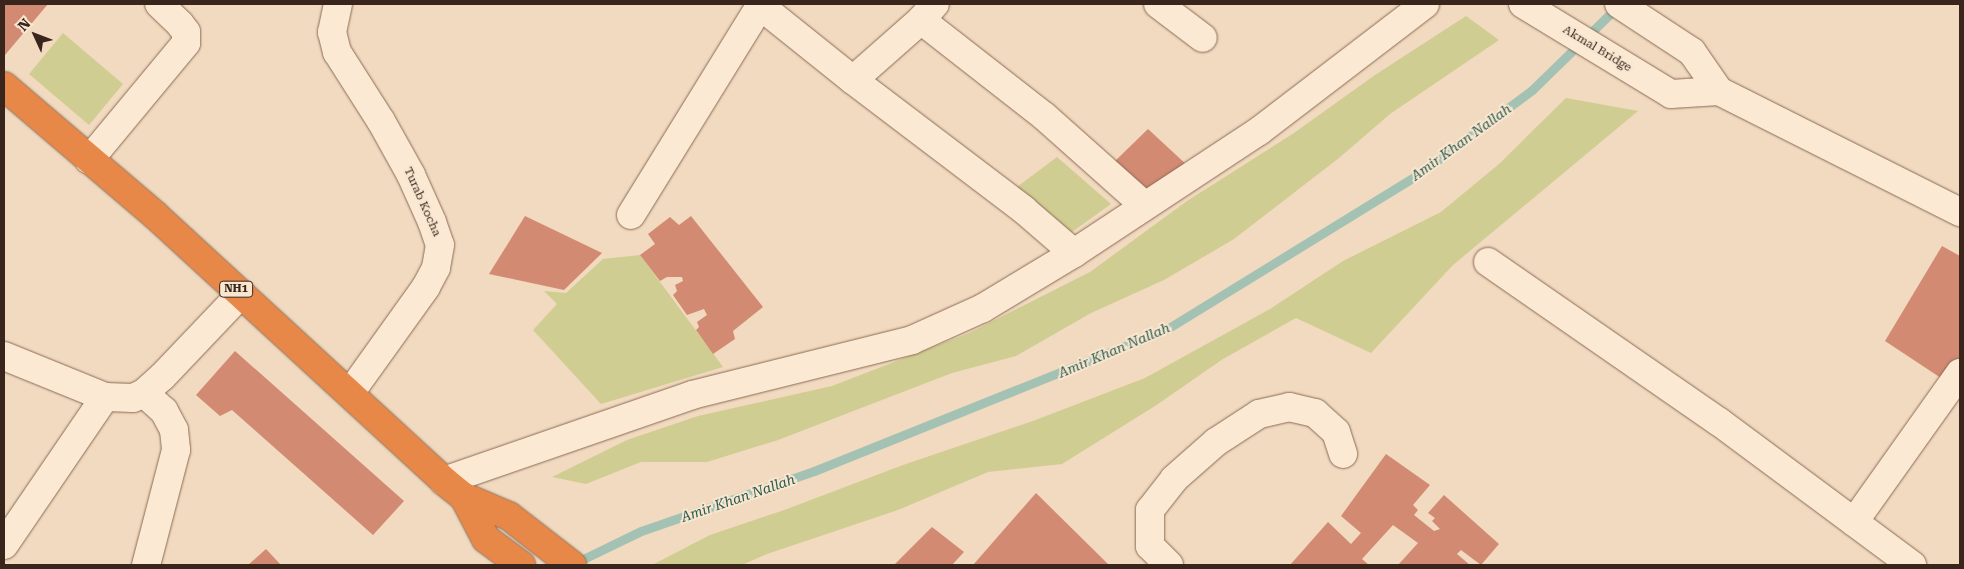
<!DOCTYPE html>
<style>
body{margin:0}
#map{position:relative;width:1964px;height:569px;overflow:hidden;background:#f1dabf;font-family:"Roboto Serif",serif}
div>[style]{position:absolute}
.green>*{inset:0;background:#d0cd92}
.stream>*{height:9px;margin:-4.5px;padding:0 4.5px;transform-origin:4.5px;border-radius:4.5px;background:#a3c2b4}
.building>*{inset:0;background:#d28a72}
.roads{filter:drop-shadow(0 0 1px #8b6a56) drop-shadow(0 0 1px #8b6a56)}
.minor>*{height:28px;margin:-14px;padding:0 14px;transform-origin:14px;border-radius:14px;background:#fbe9d3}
.highway>*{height:28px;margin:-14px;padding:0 14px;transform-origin:14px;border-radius:14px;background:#e78849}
span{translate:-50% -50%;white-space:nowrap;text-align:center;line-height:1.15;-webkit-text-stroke:4px #f8e6cf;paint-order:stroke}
.shield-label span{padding:1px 4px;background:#f8e6cf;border:1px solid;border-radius:4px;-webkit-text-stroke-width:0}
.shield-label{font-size:11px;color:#39251c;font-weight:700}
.street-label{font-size:12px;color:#39251c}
.water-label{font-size:14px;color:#2a5a4f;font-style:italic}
.frame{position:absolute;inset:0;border:5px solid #39251c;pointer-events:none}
.north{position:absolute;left:10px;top:10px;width:50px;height:50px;-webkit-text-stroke:4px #f8e6cf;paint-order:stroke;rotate:313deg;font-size:14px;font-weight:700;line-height:20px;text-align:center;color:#39251c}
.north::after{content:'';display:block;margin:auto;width:18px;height:22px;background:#39251c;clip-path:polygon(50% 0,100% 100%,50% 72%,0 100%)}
</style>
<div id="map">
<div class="green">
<i style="clip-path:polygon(1466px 16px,1499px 40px,1390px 114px,1339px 158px,1234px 239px,1164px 280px,1091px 313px,1016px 356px,952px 373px,778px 440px,707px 462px,641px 462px,586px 484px,552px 477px,627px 440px,698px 416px,832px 386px,969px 333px,1090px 272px,1187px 201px,1294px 133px,1375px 75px)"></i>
<i style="clip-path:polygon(63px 33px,123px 84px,89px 125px,29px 74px)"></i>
<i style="clip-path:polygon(1566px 98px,1638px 111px,1453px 265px,1371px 353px,1296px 318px,1223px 359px,1155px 406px,1062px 464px,988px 472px,898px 510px,767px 554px,742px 565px,654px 564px,710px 535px,787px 509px,903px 465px,1033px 421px,1145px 378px,1270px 309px,1343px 261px,1441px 212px,1499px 164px)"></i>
<i style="clip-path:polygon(1057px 157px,1111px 204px,1065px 237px,1013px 190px)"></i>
<i style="clip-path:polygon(640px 255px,723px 367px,601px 404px,533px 330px,557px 304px,544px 291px,566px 293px,603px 259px)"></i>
</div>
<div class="stream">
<i style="left:575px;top:563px;width:73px;rotate:-25.9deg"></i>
<i style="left:641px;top:531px;width:183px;rotate:-19.1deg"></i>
<i style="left:814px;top:471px;width:380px;rotate:-21.9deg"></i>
<i style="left:1167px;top:329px;width:296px;rotate:-31.6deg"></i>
<i style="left:1419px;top:174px;width:141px;rotate:-36.6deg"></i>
<i style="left:1532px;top:90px;width:120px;rotate:-44.3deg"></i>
</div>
<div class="building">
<i style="clip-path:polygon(4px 4px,48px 4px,5px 55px,4px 54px)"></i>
<i style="clip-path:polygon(1148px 129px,1188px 166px,1148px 199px,1112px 164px)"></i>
<i style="clip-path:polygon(525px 216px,602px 253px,564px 290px,489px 274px)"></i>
<i style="clip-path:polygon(691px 216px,763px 307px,733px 331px,735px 339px,713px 354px,696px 330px,699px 327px,697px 322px,707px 315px,704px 309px,687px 315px,673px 295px,677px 291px,675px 285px,683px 281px,682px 277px,667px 277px,660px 281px,640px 255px,655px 244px,648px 234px,670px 217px,679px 225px)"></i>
<i style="clip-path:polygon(1942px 246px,1960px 256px,1960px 358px,1944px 380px,1885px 341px)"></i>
<i style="clip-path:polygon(235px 351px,404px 501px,373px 535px,232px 410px,220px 416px,196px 395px)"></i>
<i style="clip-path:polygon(1386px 454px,1430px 485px,1413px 505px,1418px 510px,1414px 515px,1434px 531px,1440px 529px,1432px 521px,1435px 518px,1428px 513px,1444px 495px,1499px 544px,1481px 565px,1461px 550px,1457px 554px,1470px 565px,1398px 565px,1418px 543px,1393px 525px,1362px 559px,1369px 565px,1290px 565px,1328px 522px,1351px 544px,1361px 533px,1341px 516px)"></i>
<i style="clip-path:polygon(1036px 493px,1109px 565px,973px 565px)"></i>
<i style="clip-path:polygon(932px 527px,964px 552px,952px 565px,894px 565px)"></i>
<i style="clip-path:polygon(266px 549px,281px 565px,248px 565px)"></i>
</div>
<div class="roads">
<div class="minor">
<i style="left:338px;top:4px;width:29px;rotate:102deg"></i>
<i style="left:332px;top:32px;width:21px;rotate:76deg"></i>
<i style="left:337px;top:52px;width:82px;rotate:57.5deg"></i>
<i style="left:381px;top:121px;width:62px;rotate:60.9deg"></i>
<i style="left:411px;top:175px;width:51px;rotate:65.9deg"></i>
<i style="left:432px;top:222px;width:24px;rotate:71deg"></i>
<i style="left:440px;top:245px;width:23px;rotate:100deg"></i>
<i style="left:436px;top:268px;width:21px;rotate:118deg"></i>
<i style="left:426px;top:287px;width:130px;rotate:125.6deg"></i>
<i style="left:758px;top:4px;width:122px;rotate:38.7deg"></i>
<i style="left:853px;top:80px;width:215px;rotate:37.2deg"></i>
<i style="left:1024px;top:210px;width:66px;rotate:40.7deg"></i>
<i style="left:1158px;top:4px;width:56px;rotate:37.1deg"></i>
<i style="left:1523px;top:4px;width:173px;rotate:31.3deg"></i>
<i style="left:1671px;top:94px;width:48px;rotate:-3.6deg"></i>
<i style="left:1719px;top:91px;width:270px;rotate:26.7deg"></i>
<i style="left:1619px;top:4px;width:87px;rotate:33.3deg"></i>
<i style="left:1692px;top:52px;width:47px;rotate:55.3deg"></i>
<i style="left:921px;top:20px;width:156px;rotate:38deg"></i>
<i style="left:1044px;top:116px;width:135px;rotate:41.7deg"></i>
<i style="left:853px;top:80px;width:91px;rotate:-41.4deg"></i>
<i style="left:921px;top:20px;width:21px;rotate:-49deg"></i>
<i style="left:89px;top:160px;width:152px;rotate:-50.3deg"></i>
<i style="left:186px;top:43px;width:11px;rotate:-90deg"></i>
<i style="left:186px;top:32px;width:10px;rotate:-127deg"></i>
<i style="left:180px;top:24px;width:29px;rotate:-136deg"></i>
<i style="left:631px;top:215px;width:246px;rotate:-58.3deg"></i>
<i style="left:1488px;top:262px;width:280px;rotate:34.7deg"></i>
<i style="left:1718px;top:421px;width:242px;rotate:36.6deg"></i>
<i style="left:4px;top:356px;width:109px;rotate:22.1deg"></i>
<i style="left:105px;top:397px;width:28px;rotate:2deg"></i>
<i style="left:133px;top:398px;width:12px;rotate:-24deg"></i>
<i style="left:144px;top:393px;width:24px;rotate:-42deg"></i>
<i style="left:162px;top:377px;width:115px;rotate:-46.4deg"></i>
<i style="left:144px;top:393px;width:27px;rotate:42deg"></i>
<i style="left:164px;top:411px;width:21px;rotate:62deg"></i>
<i style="left:174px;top:430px;width:20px;rotate:84deg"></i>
<i style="left:176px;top:450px;width:119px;rotate:104.6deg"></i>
<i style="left:444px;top:481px;width:262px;rotate:-19.1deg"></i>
<i style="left:692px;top:395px;width:227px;rotate:-14deg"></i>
<i style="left:912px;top:340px;width:78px;rotate:-24.3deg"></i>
<i style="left:983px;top:308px;width:106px;rotate:-31.1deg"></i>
<i style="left:1074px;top:253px;width:222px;rotate:-33.4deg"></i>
<i style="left:1259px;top:131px;width:209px;rotate:-37.4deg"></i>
<i style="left:1854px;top:522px;width:183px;rotate:-54.6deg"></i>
<i style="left:4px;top:545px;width:179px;rotate:-55.7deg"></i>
<i style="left:1169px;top:565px;width:27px;rotate:-135deg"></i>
<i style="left:1150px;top:546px;width:36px;rotate:-90deg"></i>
<i style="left:1150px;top:510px;width:39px;rotate:-52deg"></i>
<i style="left:1174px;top:479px;width:56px;rotate:-41.4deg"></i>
<i style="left:1216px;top:442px;width:51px;rotate:-33.1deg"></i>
<i style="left:1259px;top:414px;width:31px;rotate:-13deg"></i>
<i style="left:1289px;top:407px;width:27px;rotate:13deg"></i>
<i style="left:1315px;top:413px;width:28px;rotate:42deg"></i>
<i style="left:1336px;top:432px;width:23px;rotate:72deg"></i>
</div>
<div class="highway">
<i style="left:4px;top:86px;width:199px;rotate:40.5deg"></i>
<i style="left:155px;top:215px;width:393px;rotate:42.6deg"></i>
<i style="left:444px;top:481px;width:26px;rotate:39deg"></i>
<i style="left:464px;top:497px;width:49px;rotate:22.9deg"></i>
<i style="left:509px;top:516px;width:80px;rotate:37.9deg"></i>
<i style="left:464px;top:497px;width:47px;rotate:62.4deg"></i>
<i style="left:486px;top:539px;width:44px;rotate:36.6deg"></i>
</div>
</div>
<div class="shield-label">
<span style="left:236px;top:289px">NH1</span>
</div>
<div class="street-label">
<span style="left:1597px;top:49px;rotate:31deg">Akmal Bridge</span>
<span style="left:422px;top:202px;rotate:66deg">Turab Kocha</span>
</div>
<div class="water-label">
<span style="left:1461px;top:142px;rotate:-36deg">Amir Khan Nallah</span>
<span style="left:1114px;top:350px;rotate:-23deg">Amir Khan Nallah</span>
<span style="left:738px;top:498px;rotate:-19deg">Amir Khan Nallah</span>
</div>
<div class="frame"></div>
<div class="north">N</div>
</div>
